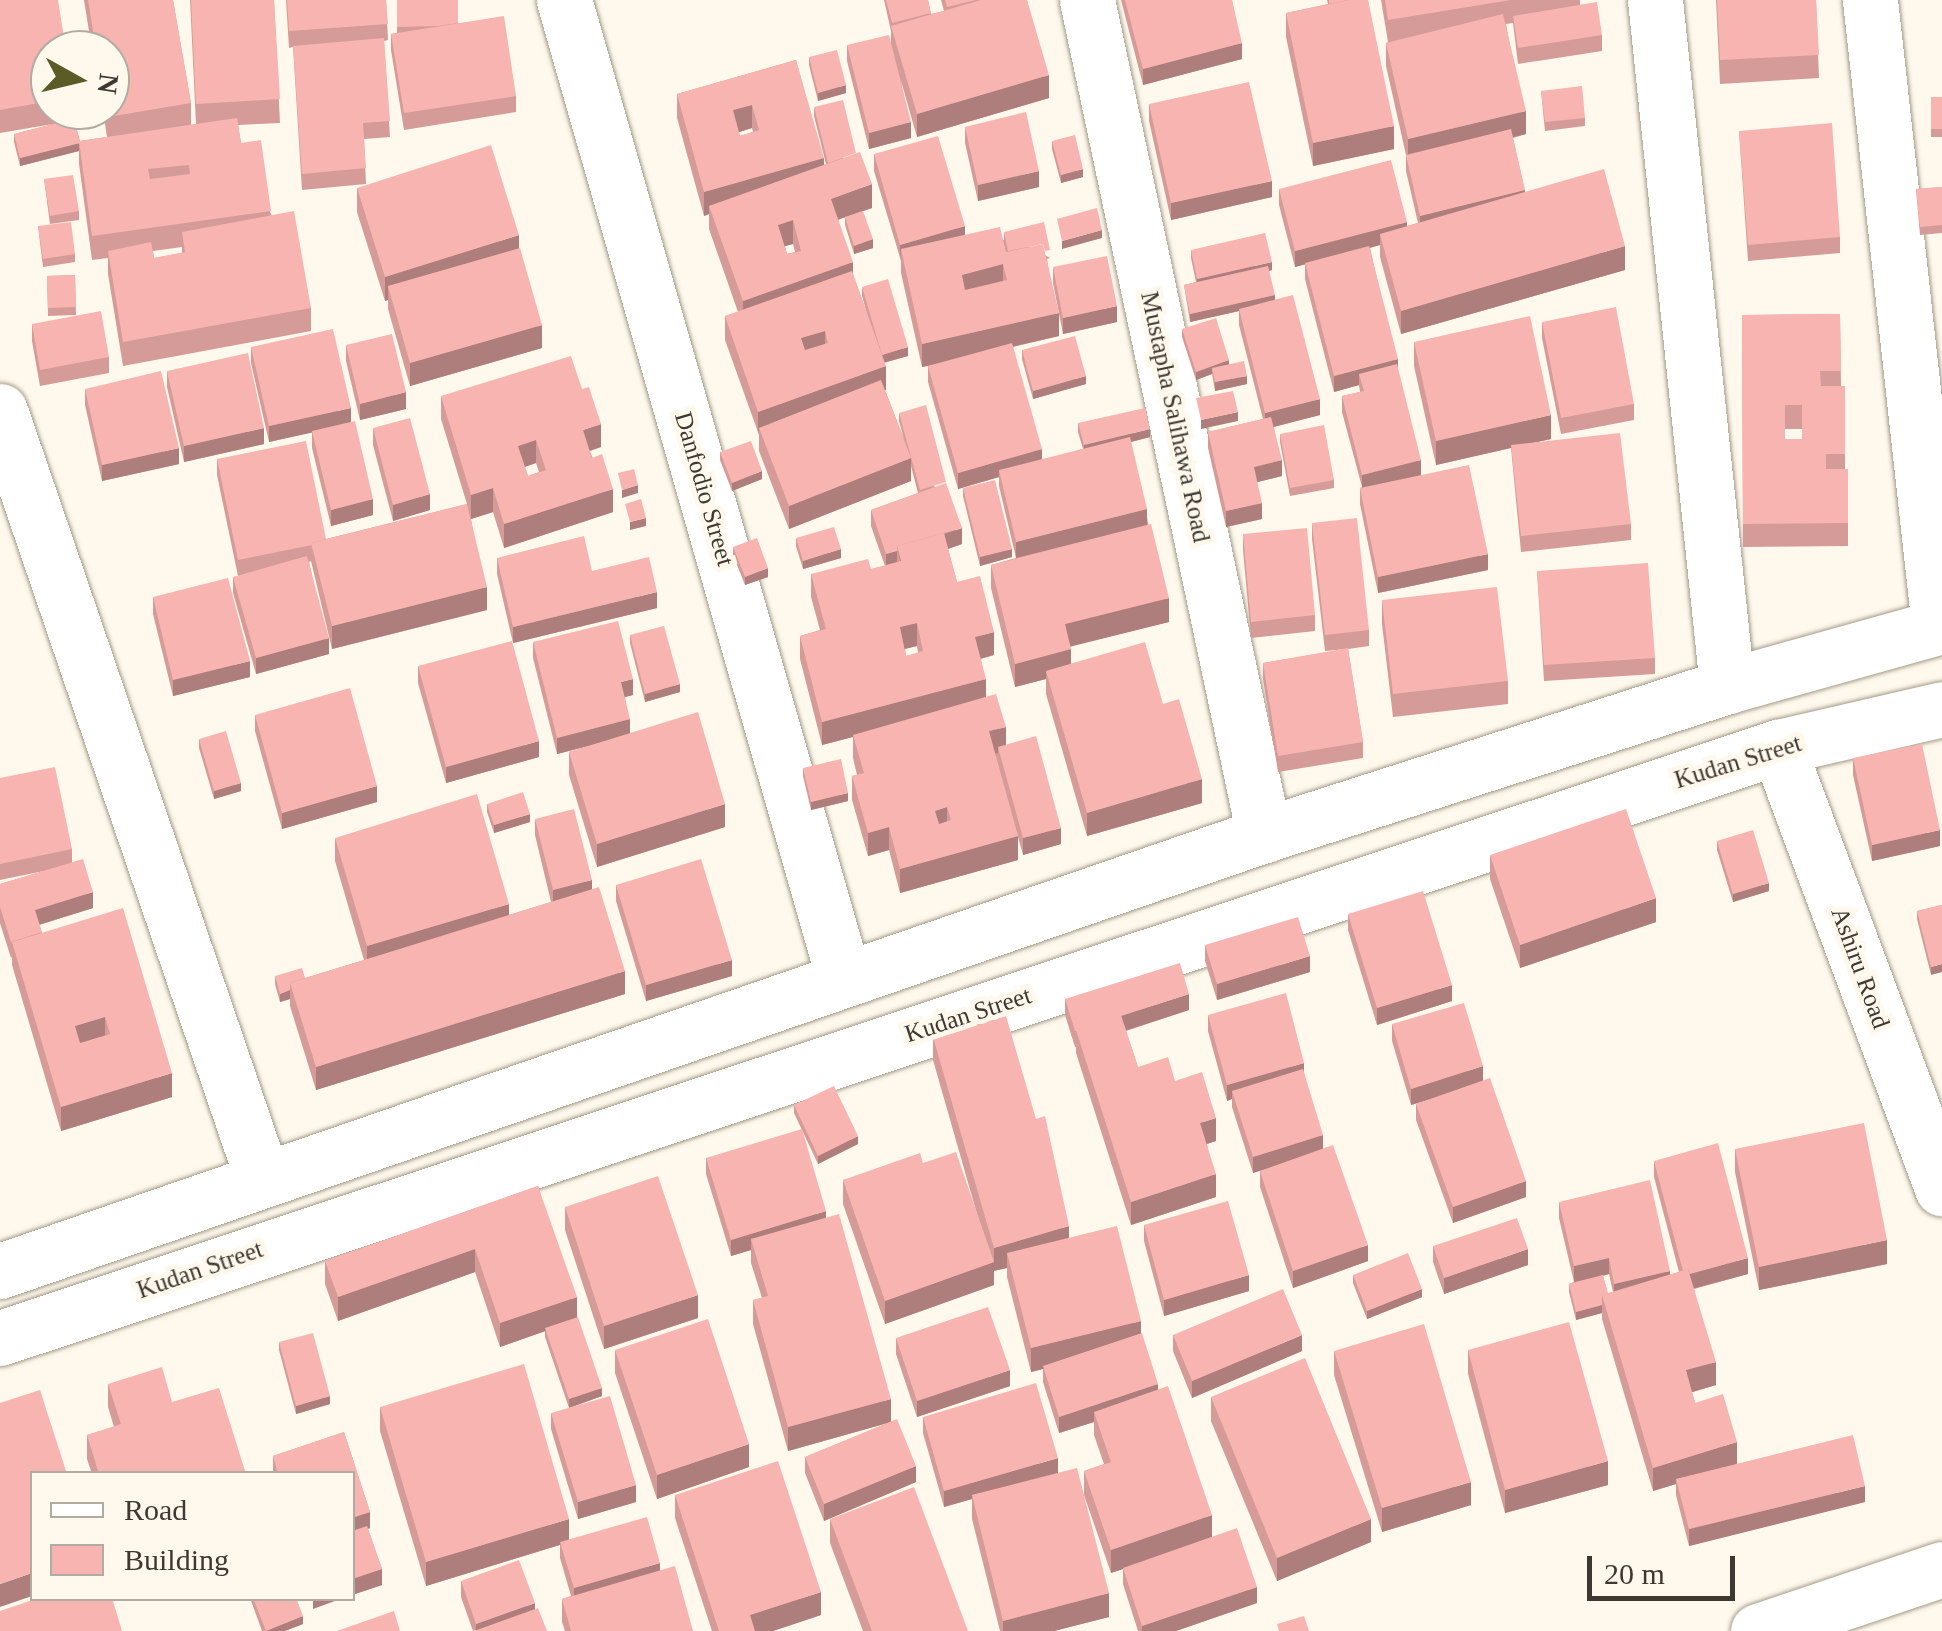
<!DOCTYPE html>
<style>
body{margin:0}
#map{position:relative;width:1942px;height:1631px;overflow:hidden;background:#fff9ed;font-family:"Times New Roman",serif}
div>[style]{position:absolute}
.roads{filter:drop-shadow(0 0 2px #a39b89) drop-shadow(0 0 2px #a39b89)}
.minor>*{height:55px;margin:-27.5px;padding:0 27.5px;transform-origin:27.5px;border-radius:27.5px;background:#fff}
.wall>*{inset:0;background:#d59b98}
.shaded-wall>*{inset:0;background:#ae7e7c}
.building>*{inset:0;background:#f8b4b1}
span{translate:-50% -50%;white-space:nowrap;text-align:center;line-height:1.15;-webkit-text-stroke:10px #fff9ed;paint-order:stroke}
.street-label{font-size:25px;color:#3d3932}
.legend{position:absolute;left:30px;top:1471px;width:325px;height:130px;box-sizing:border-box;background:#fff9ed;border:2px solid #b1aca2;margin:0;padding:12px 18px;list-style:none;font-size:30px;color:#3d3932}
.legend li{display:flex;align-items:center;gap:20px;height:50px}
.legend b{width:50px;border:2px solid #b1aca2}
.north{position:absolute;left:30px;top:30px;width:100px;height:100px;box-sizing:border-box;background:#fff9ed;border:2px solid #b1aca2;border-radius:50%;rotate:98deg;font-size:28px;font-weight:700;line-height:40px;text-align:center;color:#3d3932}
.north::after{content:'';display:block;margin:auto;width:35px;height:45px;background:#5b5b28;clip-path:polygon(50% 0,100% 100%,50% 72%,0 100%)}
.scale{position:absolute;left:1587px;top:1556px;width:148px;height:45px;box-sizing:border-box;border:5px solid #3d3932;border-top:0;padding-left:12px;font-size:30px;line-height:35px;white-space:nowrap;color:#3d3932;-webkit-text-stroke:8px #fff9ed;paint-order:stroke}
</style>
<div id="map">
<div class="roads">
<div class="minor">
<i style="left:564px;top:0;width:1018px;rotate:74.04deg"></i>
<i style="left:1087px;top:0;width:854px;rotate:78.03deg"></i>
<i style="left:1655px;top:0;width:690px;rotate:84.01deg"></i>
<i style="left:1870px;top:0;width:631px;rotate:83.72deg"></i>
<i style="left:0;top:411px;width:813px;rotate:71.12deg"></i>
<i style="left:1778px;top:747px;width:471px;rotate:69.6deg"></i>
<i style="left:0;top:1271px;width:1337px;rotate:-19.03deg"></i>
<i style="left:1264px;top:835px;width:486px;rotate:-17.8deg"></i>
<i style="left:1727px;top:686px;width:223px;rotate:-15.6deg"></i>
<i style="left:0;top:1338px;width:1874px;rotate:-18.39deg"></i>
<i style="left:1778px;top:747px;width:168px;rotate:-13deg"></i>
<i style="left:1758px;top:1631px;width:194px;rotate:-18.6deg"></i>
</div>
</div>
<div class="wall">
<i style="clip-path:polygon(evenodd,0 0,50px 50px,50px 110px,74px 110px,74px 119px,80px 141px,107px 137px,103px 110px,110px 110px,110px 50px,92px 50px,84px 0,173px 0,191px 103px,191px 125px,196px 124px,190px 0,274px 0,280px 123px,238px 125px,241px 143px,311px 308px,311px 331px,123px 366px,108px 274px,108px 258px,92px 260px,79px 164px,79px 151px,20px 166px,14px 142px,14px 134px,53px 124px,0 133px,0 0,182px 247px,182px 253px,154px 258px,153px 251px,182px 247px)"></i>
<i style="clip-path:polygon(286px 0,386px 0,388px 40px,384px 41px,390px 137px,364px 139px,366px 184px,302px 190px,293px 47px,289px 48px)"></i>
<i style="clip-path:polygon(397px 0,458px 23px,516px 96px,516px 112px,404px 130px,391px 50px,391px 34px,397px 33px)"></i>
<i style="clip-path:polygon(884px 0,928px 0,931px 14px,944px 11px,941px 0,1027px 0,1049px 98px,917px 137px,901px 81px,911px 138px,869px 149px,847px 61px,847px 45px,891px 45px,891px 31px)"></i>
<i style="clip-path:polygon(1121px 0,1232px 0,1242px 59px,1143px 85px)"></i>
<i style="clip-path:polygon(1327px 0,1368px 0,1394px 149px,1313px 166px,1286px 37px,1286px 13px,1328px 4px)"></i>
<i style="clip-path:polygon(1381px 0,1580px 0,1580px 5px,1602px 35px,1602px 51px,1518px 64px,1513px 23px,1506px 24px,1526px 134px,1513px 138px,1525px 192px,1625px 270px,1401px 334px,1380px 257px,1380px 245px,1370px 248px,1421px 475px,1488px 570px,1378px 593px,1360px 504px,1360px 488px,1362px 487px,1342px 412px,1342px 396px,1360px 392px,1359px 385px,1334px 392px,1305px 279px,1305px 264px,1295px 267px,1279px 205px,1279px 189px,1407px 226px,1418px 223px,1406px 171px,1406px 155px,1386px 66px,1386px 43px,1388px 42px)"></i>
<i style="clip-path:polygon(1716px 0,1816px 0,1819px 78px,1720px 84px)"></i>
<i style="clip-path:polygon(809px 57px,846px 93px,818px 101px,809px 65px)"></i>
<i style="clip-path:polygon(evenodd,796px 60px,824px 165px,826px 164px,814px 116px,814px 107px,872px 208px,857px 213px,873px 248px,854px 254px,845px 225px,845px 217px,838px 220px,853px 274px,867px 314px,862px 296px,862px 287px,908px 356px,884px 363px,885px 390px,904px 439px,899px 421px,899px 413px,962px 544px,948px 549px,957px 582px,994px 655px,981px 659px,986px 697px,1006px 745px,1061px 844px,1023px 855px,1018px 837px,1018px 860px,900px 893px,889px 850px,868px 856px,852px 800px,852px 776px,857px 775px,853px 758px,853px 737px,822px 745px,800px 659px,800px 636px,820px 630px,811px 597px,811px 574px,871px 569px,885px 566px,871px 526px,871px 510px,918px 493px,911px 466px,911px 481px,789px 529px,759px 451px,759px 435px,725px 340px,725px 316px,738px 312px,709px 229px,709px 214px,704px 216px,677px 118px,677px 94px,796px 60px,752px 128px,753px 132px,740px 136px,739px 132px,752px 128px,796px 60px,793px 244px,795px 252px,787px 254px,785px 246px,793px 244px,796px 60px,917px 646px,918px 653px,906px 656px,905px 649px,917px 646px)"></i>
<i style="clip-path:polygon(1541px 91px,1585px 118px,1585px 126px,1545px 131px)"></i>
<i style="clip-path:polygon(1931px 97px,1942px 97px,1942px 137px,1931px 137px)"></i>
<i style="clip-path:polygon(1149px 104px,1272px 197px,1171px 220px,1149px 121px)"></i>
<i style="clip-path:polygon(965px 127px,1039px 187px,978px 201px,965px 143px)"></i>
<i style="clip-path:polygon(1739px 131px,1840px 237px,1840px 253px,1748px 261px)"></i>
<i style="clip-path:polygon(1052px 141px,1083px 177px,1061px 183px,1052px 149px)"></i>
<i style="clip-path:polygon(874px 154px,965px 235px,1004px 240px,1004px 232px,1050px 258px,1047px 259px,1059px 336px,1013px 347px,1042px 460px,1083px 449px,1078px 432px,1078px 423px,1150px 437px,1131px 442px,1169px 622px,1070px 646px,1071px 664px,1163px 704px,1202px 803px,1087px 836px,1046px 694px,1046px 679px,1015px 687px,991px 588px,991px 565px,1016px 558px,999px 486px,999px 477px,958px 489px,928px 382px,928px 366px,922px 367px,901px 273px,901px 261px,874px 171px)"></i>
<i style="clip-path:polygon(44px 179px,79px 211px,79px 220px,50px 224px)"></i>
<i style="clip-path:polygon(1942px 187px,1942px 233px,1920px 235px,1916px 189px)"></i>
<i style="clip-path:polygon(357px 188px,519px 248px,542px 348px,410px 386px,388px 309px,388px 300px,385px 301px,357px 212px)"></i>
<i style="clip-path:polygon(38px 226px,75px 254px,75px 262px,43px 267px)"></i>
<i style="clip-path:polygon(1191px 250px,1272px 270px,1269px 271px,1275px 299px,1320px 415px,1274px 427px,1282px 476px,1257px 482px,1262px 519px,1226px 527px,1208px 448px,1208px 432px,1263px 419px,1239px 325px,1239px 311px,1190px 322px,1184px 285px,1196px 282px,1191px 258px)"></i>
<i style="clip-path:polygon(1053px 267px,1117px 322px,1063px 334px,1053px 283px)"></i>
<i style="clip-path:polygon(75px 275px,76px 315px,48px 316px,47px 276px)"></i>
<i style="clip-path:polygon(evenodd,1840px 314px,1841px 386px,1845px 386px,1845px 469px,1848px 469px,1848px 546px,1743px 547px,1742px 315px,1840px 314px,1785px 429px,1802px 429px,1802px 439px,1785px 439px,1785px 429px)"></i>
<i style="clip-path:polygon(1542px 322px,1634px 404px,1634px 420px,1561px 434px,1542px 338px)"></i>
<i style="clip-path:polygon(32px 324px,109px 357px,109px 373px,40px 386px,32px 341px)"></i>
<i style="clip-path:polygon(1182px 329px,1229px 364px,1247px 384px,1215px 391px,1212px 374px,1196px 380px,1182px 337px)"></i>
<i style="clip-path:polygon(1414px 342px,1551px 439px,1532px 443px,1631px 524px,1631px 540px,1521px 552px,1511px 448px,1436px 465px,1414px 366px)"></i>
<i style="clip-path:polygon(346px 345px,406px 409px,360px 420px,346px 361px)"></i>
<i style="clip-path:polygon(251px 347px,351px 422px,373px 515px,331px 526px,312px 448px,312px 432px,269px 442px,251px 363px)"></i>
<i style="clip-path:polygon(1022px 350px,1086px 384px,1033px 399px,1022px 359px)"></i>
<i style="clip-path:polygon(167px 371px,264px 444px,184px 462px,167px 387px)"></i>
<i style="clip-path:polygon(85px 389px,179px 464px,102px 481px,85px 405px)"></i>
<i style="clip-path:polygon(evenodd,441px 396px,601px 447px,590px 451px,613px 512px,504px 548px,493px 512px,471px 519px,487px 610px,332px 649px,311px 561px,309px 562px,329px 654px,256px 674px,233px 593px,233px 577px,238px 576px,217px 475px,217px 459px,326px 539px,467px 504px,441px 419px,441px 396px,536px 463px,539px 472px,528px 476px,525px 467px,536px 463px)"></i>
<i style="clip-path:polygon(373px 428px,430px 510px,393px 521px,373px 445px)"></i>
<i style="clip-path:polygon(1280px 434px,1334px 480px,1334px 488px,1290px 496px,1280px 442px)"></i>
<i style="clip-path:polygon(720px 452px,762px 479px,732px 491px,720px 460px)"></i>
<i style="clip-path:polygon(963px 488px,1012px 557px,980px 566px,963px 496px)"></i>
<i style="clip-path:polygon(1312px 523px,1369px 630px,1369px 646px,1348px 649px,1363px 742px,1363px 758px,1278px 772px,1263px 679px,1263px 663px,1347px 649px,1325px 651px,1312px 539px)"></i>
<i style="clip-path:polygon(1243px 534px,1315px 615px,1315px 631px,1251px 638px,1243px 550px)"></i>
<i style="clip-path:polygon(796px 538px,841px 558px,803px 569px,796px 546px)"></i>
<i style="clip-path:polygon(733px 547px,768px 577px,745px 585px,733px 555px)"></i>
<i style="clip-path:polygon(497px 558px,592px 571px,657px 608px,513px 643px,497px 574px)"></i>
<i style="clip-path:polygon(1537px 571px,1655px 658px,1655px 674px,1544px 681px)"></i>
<i style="clip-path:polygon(153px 597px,250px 677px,173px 696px,153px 614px)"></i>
<i style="clip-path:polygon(1382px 600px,1508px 681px,1508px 704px,1393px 717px,1382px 624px)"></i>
<i style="clip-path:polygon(630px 635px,680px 692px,645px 702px,630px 643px)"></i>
<i style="clip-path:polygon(533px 642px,633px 695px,625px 697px,630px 733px,725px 827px,597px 867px,569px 775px,569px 752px,593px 745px,557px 754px,533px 658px)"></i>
<i style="clip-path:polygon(418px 666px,539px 757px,446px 783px,418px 683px)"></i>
<i style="clip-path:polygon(255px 715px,377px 802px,282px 829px,255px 731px)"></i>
<i style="clip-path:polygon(199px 739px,241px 791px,214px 799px,199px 748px)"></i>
<i style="clip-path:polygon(1853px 758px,1940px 846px,1872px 861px,1853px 775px)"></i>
<i style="clip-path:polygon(803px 768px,848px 801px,811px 810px,803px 776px)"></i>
<i style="clip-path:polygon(0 778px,72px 849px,72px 862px,93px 908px,39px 925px,42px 933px,172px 1097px,61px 1131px,12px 965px,12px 957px,11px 958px,0 923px,0 884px,44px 871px,0 880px)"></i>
<i style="clip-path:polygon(487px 804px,530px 822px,494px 833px,487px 812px)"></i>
<i style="clip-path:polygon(535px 819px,592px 889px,625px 994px,316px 1090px,290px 1006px,290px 999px,280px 1002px,275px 984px,275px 976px,305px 978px,364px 960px,335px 861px,335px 838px,509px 915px,551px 902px,535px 835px)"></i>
<i style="clip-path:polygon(1717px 841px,1769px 891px,1733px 902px,1717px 850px)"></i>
<i style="clip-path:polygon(1490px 855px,1656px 922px,1520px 968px,1490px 879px)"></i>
<i style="clip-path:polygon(616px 885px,732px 976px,646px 1001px,616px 901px)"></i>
<i style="clip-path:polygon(1942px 905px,1931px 975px,1917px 919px,1917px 911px)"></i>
<i style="clip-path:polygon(1348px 914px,1452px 1001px,1377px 1025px,1348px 930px)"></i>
<i style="clip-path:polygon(1205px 945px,1310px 972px,1217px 1000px,1205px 961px)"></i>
<i style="clip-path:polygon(1065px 999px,1189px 1010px,1126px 1031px,1138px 1067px,1175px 1081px,1216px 1141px,1207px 1144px,1216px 1197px,1131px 1225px,1076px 1053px,1076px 1047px,1075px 1047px,1065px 1015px)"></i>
<i style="clip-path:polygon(1208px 1015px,1304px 1074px,1323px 1149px,1368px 1261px,1293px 1288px,1260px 1187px,1260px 1171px,1262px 1170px,1253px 1173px,1232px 1107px,1232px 1099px,1227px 1101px,1208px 1031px)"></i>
<i style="clip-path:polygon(1392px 1024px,1483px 1081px,1526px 1197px,1453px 1223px,1416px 1120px,1416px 1104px,1437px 1097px,1411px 1105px,1392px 1041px)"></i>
<i style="clip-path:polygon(933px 1037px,1069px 1238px,1141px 1333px,1158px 1390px,1212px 1537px,1257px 1603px,1176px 1631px,1138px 1631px,1123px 1584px,1123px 1569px,1111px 1573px,1084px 1495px,1084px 1471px,1104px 1464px,1094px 1435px,1094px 1422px,1059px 1433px,1043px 1382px,1043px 1369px,1031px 1372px,1007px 1277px,1007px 1268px,994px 1270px,994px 1285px,885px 1324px,843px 1204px,843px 1180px,923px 1163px,977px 1214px,933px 1060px)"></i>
<i style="clip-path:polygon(794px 1105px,858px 1144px,818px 1164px,794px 1113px)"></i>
<i style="clip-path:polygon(1735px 1149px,1887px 1264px,1759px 1290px,1735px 1172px)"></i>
<i style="clip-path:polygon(706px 1158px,826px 1218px,891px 1422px,916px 1482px,824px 1521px,805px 1473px,805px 1457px,888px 1423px,788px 1451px,753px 1324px,753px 1300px,762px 1298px,751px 1263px,751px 1250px,731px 1256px,706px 1174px)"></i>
<i style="clip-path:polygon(evenodd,1654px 1161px,1748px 1274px,1694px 1289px,1716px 1385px,1692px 1392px,1695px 1403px,1737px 1464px,1865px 1502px,1689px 1546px,1676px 1495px,1676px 1484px,1653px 1491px,1602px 1319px,1602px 1313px,1576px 1320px,1569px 1292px,1569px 1284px,1574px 1282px,1559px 1218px,1559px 1202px,1670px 1275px,1679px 1272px,1654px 1177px,1654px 1161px,1609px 1274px,1613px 1292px,1608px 1294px,1603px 1276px,1609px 1274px)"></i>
<i style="clip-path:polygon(538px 1186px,577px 1318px,602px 1396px,569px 1408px,545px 1337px,545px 1331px,500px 1347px,475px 1272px,338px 1321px,325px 1284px,325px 1261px)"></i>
<i style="clip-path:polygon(565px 1207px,698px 1318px,604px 1349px,565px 1230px)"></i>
<i style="clip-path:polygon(1144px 1225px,1249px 1291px,1164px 1316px,1144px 1241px)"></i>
<i style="clip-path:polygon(1433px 1246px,1528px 1265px,1444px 1294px,1433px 1262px)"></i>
<i style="clip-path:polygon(1353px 1275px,1422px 1297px,1367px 1319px,1353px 1283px)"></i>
<i style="clip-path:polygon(1173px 1335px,1302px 1351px,1192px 1398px,1173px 1351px)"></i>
<i style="clip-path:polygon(896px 1338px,1010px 1386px,917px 1417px,896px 1354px)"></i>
<i style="clip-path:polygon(279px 1342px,330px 1404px,296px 1414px,279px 1350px)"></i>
<i style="clip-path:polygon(615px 1350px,749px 1467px,657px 1499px,615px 1373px)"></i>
<i style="clip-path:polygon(1468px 1350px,1608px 1485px,1505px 1513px,1468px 1374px)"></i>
<i style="clip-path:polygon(1334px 1351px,1471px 1505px,1382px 1532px,1334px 1375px)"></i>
<i style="clip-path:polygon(108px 1384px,172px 1402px,246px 1474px,92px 1474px,87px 1459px,87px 1435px,114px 1427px,108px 1407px)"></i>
<i style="clip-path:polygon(1211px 1397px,1371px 1542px,1277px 1581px,1211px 1421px)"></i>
<i style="clip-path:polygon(380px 1407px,569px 1540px,660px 1571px,693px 1631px,565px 1631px,562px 1622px,562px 1599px,571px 1596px,560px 1558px,560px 1545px,426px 1586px,380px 1431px)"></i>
<i style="clip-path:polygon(551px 1413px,636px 1502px,578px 1519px,551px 1429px)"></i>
<i style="clip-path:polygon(923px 1417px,1058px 1473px,1109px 1617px,1054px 1631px,1000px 1631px,972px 1519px,972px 1499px,944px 1507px,923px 1433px)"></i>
<i style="clip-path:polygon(344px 1432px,370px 1512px,370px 1528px,368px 1529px,382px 1569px,382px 1585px,352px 1595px,352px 1474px,273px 1474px,273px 1456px)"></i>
<i style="clip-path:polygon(675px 1495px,821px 1615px,773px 1631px,712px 1631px,675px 1518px)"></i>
<i style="clip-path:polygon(830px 1519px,968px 1631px,863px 1631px,830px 1543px)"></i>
<i style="clip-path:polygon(461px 1581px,535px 1610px,473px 1631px,461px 1597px)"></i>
<i style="clip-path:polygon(250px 1598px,296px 1598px,303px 1624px,285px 1631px,262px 1631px)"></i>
</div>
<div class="shaded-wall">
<i style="clip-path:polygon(1242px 43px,1242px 59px,1143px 85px,1143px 69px)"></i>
<i style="clip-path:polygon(1049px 75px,1049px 98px,917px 137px,917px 114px)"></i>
<i style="clip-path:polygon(846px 85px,846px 93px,818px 101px,818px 93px)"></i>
<i style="clip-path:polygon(752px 105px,752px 128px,733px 134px,733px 110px)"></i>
<i style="clip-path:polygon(1526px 111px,1526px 134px,1408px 163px,1408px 139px)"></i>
<i style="clip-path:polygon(911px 122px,911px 138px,869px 149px,869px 133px)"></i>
<i style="clip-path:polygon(1394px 126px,1394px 149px,1313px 166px,1313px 143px)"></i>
<i style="clip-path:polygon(79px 143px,79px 151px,20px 166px,20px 158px)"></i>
<i style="clip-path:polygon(824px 158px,824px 181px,709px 206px,709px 214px,704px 216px,704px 192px)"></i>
<i style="clip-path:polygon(1083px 169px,1083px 177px,1061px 183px,1061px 175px)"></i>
<i style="clip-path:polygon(1039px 171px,1039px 187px,978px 201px,978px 185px)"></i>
<i style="clip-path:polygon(1272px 181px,1272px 197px,1171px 220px,1171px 203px)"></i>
<i style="clip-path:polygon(872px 184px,872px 208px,831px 222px,831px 199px)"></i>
<i style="clip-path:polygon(1525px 190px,1525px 206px,1420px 232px,1420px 216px)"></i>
<i style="clip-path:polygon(793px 220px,793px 244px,778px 248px,778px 225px)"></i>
<i style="clip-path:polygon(1407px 222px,1407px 238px,1380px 234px,1380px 245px,1295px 267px,1295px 251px)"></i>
<i style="clip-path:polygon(965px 226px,965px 243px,901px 249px,900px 261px,900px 245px)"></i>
<i style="clip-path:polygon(1102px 230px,1102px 238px,1062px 249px,1062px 241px)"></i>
<i style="clip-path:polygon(519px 235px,519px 258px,388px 286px,388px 300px,385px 301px,385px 277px)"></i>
<i style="clip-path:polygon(873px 239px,873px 248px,854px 254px,854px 246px)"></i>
<i style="clip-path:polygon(1625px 246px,1625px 270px,1401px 334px,1401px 311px)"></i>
<i style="clip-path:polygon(853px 262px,853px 285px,743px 324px,743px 301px)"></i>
<i style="clip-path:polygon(1272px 262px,1272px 270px,1197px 287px,1197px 279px)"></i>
<i style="clip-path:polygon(1003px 264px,1003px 288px,962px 298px,962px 275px)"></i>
<i style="clip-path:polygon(1275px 295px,1275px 303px,1190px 322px,1190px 314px)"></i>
<i style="clip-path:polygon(1117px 306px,1117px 322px,1063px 334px,1063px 318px)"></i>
<i style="clip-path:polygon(1059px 313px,1059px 336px,922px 367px,922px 344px)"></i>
<i style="clip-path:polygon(542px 325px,542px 348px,410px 386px,410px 363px)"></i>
<i style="clip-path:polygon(825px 331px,825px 355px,801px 362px,801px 338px)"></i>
<i style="clip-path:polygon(908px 347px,908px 356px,882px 363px,882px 355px)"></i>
<i style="clip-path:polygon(1398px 359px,1398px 375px,1359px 374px,1359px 385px,1334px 392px,1334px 376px)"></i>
<i style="clip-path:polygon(1229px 360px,1229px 368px,1212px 368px,1212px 374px,1196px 380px,1196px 372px)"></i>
<i style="clip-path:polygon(886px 366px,886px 390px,759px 428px,758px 435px,758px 412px)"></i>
<i style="clip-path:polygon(1086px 376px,1086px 384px,1033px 399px,1033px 391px)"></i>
<i style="clip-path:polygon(1247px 376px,1247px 384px,1215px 391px,1215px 382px)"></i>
<i style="clip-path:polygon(406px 392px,406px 409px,360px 420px,360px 404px)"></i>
<i style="clip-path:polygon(1320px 399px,1320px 415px,1265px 429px,1265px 413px)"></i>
<i style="clip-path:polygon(351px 408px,351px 424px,269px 442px,269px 426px)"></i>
<i style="clip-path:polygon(1238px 412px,1238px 421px,1201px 429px,1201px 420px)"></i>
<i style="clip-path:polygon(1551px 415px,1551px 439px,1436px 465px,1436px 441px)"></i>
<i style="clip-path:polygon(601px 424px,601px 447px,583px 453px,583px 430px)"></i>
<i style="clip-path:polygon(264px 428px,264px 444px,184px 462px,184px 446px)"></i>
<i style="clip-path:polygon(1150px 429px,1150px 437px,1084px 454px,1084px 445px)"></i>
<i style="clip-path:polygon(536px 440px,536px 463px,518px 469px,518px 446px)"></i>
<i style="clip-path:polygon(179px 448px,179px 464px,102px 481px,102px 465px)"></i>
<i style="clip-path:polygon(1042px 449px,1042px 465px,999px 470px,999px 477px,958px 489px,958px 473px)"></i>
<i style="clip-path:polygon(911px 458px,911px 481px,789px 529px,789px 506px)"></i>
<i style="clip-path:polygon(1282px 460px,1282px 476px,1254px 483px,1254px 467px)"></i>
<i style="clip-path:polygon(1421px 460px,1421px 476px,1362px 491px,1362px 475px)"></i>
<i style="clip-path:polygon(762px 471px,762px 479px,732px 491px,732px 483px)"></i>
<i style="clip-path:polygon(638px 485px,638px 493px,622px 498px,622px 490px)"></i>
<i style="clip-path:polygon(493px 488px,493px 512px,471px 519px,471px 495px)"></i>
<i style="clip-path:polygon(613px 489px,613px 512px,504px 548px,504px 524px)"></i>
<i style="clip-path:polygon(430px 494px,430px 510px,393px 521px,393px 505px)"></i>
<i style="clip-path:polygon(373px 499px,373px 515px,331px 526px,331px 510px)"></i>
<i style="clip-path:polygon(1262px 503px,1262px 519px,1226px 527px,1226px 511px)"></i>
<i style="clip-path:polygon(1147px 509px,1147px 525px,1016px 558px,1016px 542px)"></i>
<i style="clip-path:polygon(646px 518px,646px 526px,630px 530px,630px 522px)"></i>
<i style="clip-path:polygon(962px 528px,962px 544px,901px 565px,898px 550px)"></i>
<i style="clip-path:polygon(841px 549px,841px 558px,803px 569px,803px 561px)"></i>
<i style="clip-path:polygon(1012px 549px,1012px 557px,980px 566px,980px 557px)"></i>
<i style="clip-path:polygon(897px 551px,897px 567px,886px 570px,886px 554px)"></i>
<i style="clip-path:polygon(1488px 554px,1488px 570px,1378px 593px,1378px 577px)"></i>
<i style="clip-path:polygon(768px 568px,768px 577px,745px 585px,745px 577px)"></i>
<i style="clip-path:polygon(487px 587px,487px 610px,332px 649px,332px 626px)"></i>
<i style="clip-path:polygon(657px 592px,657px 608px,513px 643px,513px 627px)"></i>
<i style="clip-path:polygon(1169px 598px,1169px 622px,1065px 648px,1065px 624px)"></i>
<i style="clip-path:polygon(917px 623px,917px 646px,900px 650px,900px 627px)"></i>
<i style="clip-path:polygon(994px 632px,994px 655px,975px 660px,975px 637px)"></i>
<i style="clip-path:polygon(329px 638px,329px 654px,256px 674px,256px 658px)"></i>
<i style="clip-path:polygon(1071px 649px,1071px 673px,1046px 671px,1046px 679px,1015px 687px,1015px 664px)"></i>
<i style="clip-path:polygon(250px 661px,250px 677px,173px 696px,173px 680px)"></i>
<i style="clip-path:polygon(633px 679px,633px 695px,621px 698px,621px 682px)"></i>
<i style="clip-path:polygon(986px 679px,986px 702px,822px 745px,822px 722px)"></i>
<i style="clip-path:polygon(680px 684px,680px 692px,645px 702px,645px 694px)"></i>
<i style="clip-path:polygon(630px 719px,630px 735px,557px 754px,557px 738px)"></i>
<i style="clip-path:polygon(1006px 727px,1006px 751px,998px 747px,998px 753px,989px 755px,989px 731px)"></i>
<i style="clip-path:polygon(539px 741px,539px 757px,446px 783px,446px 767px)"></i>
<i style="clip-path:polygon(1202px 779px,1202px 803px,1087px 836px,1087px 813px)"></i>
<i style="clip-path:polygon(241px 783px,241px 791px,214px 799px,214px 791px)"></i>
<i style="clip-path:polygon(377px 786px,377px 802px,282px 829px,282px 813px)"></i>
<i style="clip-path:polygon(848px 793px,848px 801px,811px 810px,811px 802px)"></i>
<i style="clip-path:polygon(725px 804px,725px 827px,597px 867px,597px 844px)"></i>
<i style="clip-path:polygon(947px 807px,947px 831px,935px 835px,935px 811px)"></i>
<i style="clip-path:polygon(530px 814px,530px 822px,494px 833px,494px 825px)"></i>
<i style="clip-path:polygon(889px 827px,889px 850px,868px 856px,868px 833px)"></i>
<i style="clip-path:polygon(1061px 828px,1061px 844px,1023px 855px,1023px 838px)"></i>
<i style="clip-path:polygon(1940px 830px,1940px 846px,1872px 861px,1872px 845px)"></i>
<i style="clip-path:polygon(1018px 836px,1018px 860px,900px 893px,900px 869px)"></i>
<i style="clip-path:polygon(592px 880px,592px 896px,553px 906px,553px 890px)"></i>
<i style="clip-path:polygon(1769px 883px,1769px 891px,1733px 902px,1733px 894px)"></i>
<i style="clip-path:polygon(93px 892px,93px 908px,35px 926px,35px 910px)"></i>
<i style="clip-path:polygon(1656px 898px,1656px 922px,1520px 968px,1520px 945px)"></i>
<i style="clip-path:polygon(509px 904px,509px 927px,367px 970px,367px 946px)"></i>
<i style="clip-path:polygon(1310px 956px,1310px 972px,1217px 1000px,1217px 984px)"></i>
<i style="clip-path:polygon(732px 960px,732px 976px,646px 1001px,646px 985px)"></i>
<i style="clip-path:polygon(1942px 964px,1942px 972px,1931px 975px,1931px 967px)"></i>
<i style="clip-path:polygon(625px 971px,625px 994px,316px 1090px,316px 1067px)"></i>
<i style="clip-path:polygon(1452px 985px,1452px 1001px,1377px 1025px,1377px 1008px)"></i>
<i style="clip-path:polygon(290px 990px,290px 999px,280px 1002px,280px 994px)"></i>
<i style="clip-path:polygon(1189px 994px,1189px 1010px,1081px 1045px,1077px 1030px)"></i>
<i style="clip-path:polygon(105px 1017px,105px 1040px,75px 1050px,75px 1026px)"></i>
<i style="clip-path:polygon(1304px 1063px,1304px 1079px,1232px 1091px,1232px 1099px,1227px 1101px,1227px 1085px)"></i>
<i style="clip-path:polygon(1483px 1066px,1483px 1083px,1411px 1105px,1411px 1089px)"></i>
<i style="clip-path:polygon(172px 1073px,172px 1097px,61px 1131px,61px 1107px)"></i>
<i style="clip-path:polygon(1216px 1118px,1216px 1141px,1200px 1146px,1200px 1123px)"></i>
<i style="clip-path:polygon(1323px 1135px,1323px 1151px,1253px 1173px,1253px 1157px)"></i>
<i style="clip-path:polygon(858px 1136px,858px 1144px,818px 1164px,818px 1156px)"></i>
<i style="clip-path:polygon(1216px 1174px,1216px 1197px,1131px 1225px,1131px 1202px)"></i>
<i style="clip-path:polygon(1526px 1181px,1526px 1197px,1453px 1223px,1453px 1207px)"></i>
<i style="clip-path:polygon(826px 1211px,826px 1228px,751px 1239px,751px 1250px,731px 1256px,731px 1240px)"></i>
<i style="clip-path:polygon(1069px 1226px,1069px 1250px,1007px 1253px,1007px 1268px,994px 1271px,994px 1248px)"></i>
<i style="clip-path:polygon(1887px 1240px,1887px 1264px,1759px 1290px,1759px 1267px)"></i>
<i style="clip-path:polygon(1368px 1245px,1368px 1261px,1293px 1288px,1293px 1271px)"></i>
<i style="clip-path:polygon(475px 1249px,475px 1272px,338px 1321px,338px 1297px)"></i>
<i style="clip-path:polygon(1528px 1249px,1528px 1265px,1444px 1294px,1444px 1278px)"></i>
<i style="clip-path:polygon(1609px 1258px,1609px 1274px,1574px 1282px,1574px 1266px)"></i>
<i style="clip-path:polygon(1748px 1258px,1748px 1274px,1684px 1291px,1684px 1275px)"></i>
<i style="clip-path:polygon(994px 1262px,994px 1285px,885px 1324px,885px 1301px)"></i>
<i style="clip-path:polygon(1670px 1271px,1670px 1287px,1614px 1300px,1614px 1284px)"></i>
<i style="clip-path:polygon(1249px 1275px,1249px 1291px,1164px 1316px,1164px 1300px)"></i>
<i style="clip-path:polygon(1422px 1289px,1422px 1297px,1367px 1319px,1367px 1311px)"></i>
<i style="clip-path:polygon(698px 1295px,698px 1318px,604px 1349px,604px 1326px)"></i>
<i style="clip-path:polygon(577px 1297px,577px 1320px,500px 1347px,500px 1323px)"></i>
<i style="clip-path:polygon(1602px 1305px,1602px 1313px,1576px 1320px,1576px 1312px)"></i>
<i style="clip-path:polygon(1141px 1321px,1141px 1344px,1031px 1372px,1031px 1348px)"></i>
<i style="clip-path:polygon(1302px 1335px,1302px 1351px,1192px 1398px,1192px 1381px)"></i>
<i style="clip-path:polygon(1716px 1362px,1716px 1385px,1686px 1394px,1686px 1370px)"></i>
<i style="clip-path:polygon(1010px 1370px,1010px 1386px,917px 1417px,917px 1401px)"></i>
<i style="clip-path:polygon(1158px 1384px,1158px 1400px,1094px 1412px,1094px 1422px,1059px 1433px,1059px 1417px)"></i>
<i style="clip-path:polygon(602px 1388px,602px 1396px,569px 1408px,569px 1399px)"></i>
<i style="clip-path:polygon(330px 1396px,330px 1404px,296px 1414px,296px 1406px)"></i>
<i style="clip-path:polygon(891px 1399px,891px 1422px,788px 1451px,788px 1427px)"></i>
<i style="clip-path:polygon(1737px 1442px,1737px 1465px,1676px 1479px,1676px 1484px,1653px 1491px,1653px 1468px)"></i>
<i style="clip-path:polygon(749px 1444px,749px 1467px,657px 1499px,657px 1475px)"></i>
<i style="clip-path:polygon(1058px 1458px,1058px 1474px,972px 1495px,972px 1499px,944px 1507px,944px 1491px)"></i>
<i style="clip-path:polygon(1608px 1461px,1608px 1485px,1505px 1513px,1505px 1490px)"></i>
<i style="clip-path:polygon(916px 1466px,916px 1482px,824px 1521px,824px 1504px)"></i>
<i style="clip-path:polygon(1471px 1482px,1471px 1505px,1382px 1532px,1382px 1508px)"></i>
<i style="clip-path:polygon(636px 1485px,636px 1502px,578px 1519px,578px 1502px)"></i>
<i style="clip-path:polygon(1865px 1486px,1865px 1502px,1689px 1546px,1689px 1529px)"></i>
<i style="clip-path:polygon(370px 1512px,370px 1528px,352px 1534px,352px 1518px)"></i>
<i style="clip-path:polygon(1212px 1515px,1212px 1539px,1111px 1573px,1111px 1550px)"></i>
<i style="clip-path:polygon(569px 1519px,569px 1542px,426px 1586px,426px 1562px)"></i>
<i style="clip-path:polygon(1371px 1519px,1371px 1542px,1277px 1581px,1277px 1558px)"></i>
<i style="clip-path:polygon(660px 1563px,660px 1579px,574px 1604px,574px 1588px)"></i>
<i style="clip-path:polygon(382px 1569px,382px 1585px,352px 1595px,352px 1579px)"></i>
<i style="clip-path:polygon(32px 1573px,32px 1596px,0 1607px,0 1584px)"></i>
<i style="clip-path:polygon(1257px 1587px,1257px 1603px,1176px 1631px,1142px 1631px,1142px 1626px)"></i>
<i style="clip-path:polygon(821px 1592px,821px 1615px,773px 1631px,750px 1631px,750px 1615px)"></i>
<i style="clip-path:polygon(1109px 1593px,1109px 1617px,1054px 1631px,1003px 1631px,1003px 1621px)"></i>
<i style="clip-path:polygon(313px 1598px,343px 1598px,313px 1609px)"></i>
<i style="clip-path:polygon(535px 1603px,535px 1619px,476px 1631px,476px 1624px)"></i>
<i style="clip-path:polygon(303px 1616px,303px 1624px,285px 1631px,266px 1631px)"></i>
</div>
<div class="building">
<i style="clip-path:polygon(0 0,58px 0,66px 50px,50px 50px,50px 101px,0 110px)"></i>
<i style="clip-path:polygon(88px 0,173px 0,191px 103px,108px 117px,107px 110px,110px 110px,110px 50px,96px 50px)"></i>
<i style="clip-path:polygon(191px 0,274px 0,280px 99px,196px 104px)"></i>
<i style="clip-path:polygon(287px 0,386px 0,388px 24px,289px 31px)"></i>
<i style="clip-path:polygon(397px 0,458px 0,458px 23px,439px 26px,397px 27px)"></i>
<i style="clip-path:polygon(886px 0,928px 0,931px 13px,892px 23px)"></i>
<i style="clip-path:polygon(945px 0,976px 0,947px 7px)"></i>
<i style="clip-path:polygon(981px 0,1027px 0,1049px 75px,917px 114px,891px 26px)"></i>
<i style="clip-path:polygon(1125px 0,1232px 0,1242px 43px,1143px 69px)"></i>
<i style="clip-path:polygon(1329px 0,1348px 0,1329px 4px)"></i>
<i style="clip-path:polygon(1349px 0,1368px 0,1394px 126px,1313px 143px,1286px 13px)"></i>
<i style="clip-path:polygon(1385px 0,1511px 0,1388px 20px)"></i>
<i style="clip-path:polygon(1717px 0,1816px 0,1819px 55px,1720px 60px)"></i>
<i style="clip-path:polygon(1597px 2px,1602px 35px,1518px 48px,1513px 16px)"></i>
<i style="clip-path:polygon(1503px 14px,1526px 111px,1408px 139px,1386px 43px)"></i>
<i style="clip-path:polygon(504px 16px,516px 96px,404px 113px,391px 34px)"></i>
<i style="clip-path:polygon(889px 35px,911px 122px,869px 133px,847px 45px)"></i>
<i style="clip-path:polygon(384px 38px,390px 121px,363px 123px,366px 168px,302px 174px,293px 46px)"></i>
<i style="clip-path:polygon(837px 50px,846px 85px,818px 93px,809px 57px)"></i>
<i style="clip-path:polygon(evenodd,796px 60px,824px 158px,704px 192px,677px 94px,796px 60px,752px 105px,759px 130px,740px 136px,733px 110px,752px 105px)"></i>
<i style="clip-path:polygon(1249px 82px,1272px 181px,1171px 203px,1149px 104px)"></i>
<i style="clip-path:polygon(1582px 86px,1585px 118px,1545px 122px,1541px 91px)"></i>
<i style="clip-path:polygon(1931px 97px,1942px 97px,1942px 129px,1931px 129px)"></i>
<i style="clip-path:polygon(843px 100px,856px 153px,828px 163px,814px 107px)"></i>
<i style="clip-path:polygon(1026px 112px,1039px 171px,978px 185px,965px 127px)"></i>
<i style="clip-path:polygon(evenodd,237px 118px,241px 143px,261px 140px,271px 211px,92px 236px,79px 141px,237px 118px,189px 165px,190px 174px,150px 179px,148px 169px,189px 165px)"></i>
<i style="clip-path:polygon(74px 119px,80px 143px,20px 158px,14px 134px)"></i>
<i style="clip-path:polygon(1832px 123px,1840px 237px,1748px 245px,1739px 131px)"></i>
<i style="clip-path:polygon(1511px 129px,1525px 190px,1420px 216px,1406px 155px)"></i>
<i style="clip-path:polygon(1075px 135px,1083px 169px,1061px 175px,1052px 141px)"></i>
<i style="clip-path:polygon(938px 136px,965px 226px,900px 245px,874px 154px)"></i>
<i style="clip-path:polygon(491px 145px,519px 235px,385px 277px,357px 188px)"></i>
<i style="clip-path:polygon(evenodd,860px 152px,872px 184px,831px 199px,853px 262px,743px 301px,709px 206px,860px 152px,793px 220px,801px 251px,787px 254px,778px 225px,793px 220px)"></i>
<i style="clip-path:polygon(1391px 160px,1407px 222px,1295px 251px,1279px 189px)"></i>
<i style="clip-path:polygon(1604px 169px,1625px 246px,1401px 311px,1380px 234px)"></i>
<i style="clip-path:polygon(73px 175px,79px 211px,50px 216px,44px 179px)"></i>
<i style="clip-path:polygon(1942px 187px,1942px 225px,1920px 227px,1916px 189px)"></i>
<i style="clip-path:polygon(1097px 208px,1102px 230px,1062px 241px,1057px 219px)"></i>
<i style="clip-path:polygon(294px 211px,311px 308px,123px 342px,108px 251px,151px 242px,154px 258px,185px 252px,182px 232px)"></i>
<i style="clip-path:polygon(863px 211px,873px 239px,854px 246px,845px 217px)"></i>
<i style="clip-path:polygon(71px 222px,75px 254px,43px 259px,38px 226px)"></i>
<i style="clip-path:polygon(1044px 222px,1050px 250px,1045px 251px,1043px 244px,1008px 251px,1004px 232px)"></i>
<i style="clip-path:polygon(evenodd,1000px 227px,1006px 252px,1043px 244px,1059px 313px,922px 344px,901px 249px,1000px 227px,1003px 264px,1007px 280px,965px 290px,962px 275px,1003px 264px)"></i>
<i style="clip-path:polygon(1265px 233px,1272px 262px,1197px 279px,1191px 250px)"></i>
<i style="clip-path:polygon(1369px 246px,1398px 359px,1334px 376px,1305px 263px)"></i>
<i style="clip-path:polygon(520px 248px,542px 325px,410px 363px,388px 286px)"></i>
<i style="clip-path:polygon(1107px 256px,1117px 306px,1063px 318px,1053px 267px)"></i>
<i style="clip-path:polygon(1268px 266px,1275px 295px,1190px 314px,1184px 285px)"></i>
<i style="clip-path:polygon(evenodd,852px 271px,886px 366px,758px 412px,725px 316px,852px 271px,825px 331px,828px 343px,805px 350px,801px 338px,825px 331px)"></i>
<i style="clip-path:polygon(75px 275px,76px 307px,48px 308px,47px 276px)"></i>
<i style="clip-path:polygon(888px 279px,908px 347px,882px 355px,862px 287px)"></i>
<i style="clip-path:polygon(1293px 295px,1320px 399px,1265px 413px,1239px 309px)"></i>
<i style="clip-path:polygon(1616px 307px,1634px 404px,1561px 418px,1542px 322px)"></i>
<i style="clip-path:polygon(101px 311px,109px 357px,40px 370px,32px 324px)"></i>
<i style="clip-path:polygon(evenodd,1840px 314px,1841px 371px,1820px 371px,1821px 386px,1845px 386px,1845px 454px,1826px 454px,1826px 469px,1848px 469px,1848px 523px,1743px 524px,1742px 315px,1840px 314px,1785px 405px,1802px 405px,1802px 439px,1785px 439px,1785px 405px)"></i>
<i style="clip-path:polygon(1530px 316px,1551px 415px,1436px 441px,1414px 342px)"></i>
<i style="clip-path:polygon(1216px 318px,1229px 360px,1196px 372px,1182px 329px)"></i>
<i style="clip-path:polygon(333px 329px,351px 408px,269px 426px,251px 347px)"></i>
<i style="clip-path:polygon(392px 334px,406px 392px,360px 404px,346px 345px)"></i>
<i style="clip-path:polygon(1075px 336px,1086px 376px,1033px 391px,1022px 350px)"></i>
<i style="clip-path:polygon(1012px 343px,1042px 449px,958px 473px,928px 366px)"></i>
<i style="clip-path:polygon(248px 353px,264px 428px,184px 446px,167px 371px)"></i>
<i style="clip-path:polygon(evenodd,571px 356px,582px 389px,589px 387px,601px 424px,583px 430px,592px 458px,602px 454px,613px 489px,504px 524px,493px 488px,471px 495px,441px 396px,571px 356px,536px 440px,546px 470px,528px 476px,518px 446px,536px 440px)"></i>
<i style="clip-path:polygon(1244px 361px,1247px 376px,1215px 382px,1212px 368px)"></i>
<i style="clip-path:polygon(1397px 364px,1421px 460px,1362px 475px,1342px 396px,1364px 391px,1359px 374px)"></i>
<i style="clip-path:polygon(161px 371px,179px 448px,102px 465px,85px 389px)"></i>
<i style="clip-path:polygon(881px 380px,911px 458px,789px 506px,759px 428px)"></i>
<i style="clip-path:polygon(1233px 391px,1238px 412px,1201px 420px,1196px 398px)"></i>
<i style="clip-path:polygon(926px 405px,946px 482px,920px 490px,899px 413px)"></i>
<i style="clip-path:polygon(1145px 408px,1150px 429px,1084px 445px,1078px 423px)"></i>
<i style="clip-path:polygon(1271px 417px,1282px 460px,1254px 467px,1262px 503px,1226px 511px,1208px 432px)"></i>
<i style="clip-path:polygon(410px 418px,430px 494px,393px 505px,373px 428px)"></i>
<i style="clip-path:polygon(355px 421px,373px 499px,331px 510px,312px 431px)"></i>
<i style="clip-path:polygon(1324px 425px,1334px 480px,1290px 488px,1280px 434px)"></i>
<i style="clip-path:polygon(1620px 433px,1631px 524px,1521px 536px,1511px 445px)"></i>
<i style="clip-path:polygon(1130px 437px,1147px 509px,1016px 542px,999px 470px)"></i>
<i style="clip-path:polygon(306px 441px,326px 539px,311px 543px,312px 545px,238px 560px,217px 459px)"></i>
<i style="clip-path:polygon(751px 441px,762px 471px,732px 483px,720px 452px)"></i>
<i style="clip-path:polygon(1469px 465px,1488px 554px,1378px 577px,1360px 488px)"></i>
<i style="clip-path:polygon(634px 469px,638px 485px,622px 490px,618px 473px)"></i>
<i style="clip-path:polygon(995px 480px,1012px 549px,980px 557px,963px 488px)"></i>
<i style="clip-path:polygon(946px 483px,962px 528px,897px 546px,897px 551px,886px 554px,871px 510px)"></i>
<i style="clip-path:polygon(641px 499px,646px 518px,630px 522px,625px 504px)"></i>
<i style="clip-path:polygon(467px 504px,487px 587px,332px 626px,311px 543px)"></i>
<i style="clip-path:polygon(1357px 518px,1369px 630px,1325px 635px,1312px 523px)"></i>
<i style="clip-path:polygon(1151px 524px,1169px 598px,1065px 624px,1071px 649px,1015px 664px,991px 565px)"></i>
<i style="clip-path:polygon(834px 527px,841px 549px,803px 561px,796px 538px)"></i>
<i style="clip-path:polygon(1307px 528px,1315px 615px,1251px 622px,1243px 534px)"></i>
<i style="clip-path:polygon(evenodd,944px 533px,957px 582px,980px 576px,994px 632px,975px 637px,986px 679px,822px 722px,800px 636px,826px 629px,811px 574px,868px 559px,871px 569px,901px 561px,897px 546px,944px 533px,917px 623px,923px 651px,906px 656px,900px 627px,917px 623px)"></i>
<i style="clip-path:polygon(584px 536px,592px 571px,649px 557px,657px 592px,513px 627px,497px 558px)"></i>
<i style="clip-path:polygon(757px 538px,768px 568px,745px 577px,733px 547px)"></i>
<i style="clip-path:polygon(307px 556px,329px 638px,256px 658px,233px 577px)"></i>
<i style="clip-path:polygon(1648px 563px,1655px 658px,1544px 665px,1537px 571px)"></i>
<i style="clip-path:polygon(228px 578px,250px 661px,173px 680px,153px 597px)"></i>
<i style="clip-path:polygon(1497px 587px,1508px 681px,1393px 694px,1382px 600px)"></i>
<i style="clip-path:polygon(618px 621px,633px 679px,621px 682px,630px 719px,557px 738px,533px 642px)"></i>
<i style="clip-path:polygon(664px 626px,680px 684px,645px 694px,630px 635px)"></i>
<i style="clip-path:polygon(512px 641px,539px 741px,446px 767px,418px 666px)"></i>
<i style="clip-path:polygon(1145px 642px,1163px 704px,1179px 699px,1202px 779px,1087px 813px,1046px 671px)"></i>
<i style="clip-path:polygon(1348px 648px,1363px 742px,1278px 756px,1263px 663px)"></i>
<i style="clip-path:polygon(350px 688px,377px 786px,282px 813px,255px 715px)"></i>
<i style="clip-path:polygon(evenodd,996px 694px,1006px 727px,989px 731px,1018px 836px,900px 869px,889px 827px,868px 833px,852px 776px,864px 773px,853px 735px,996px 694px,947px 807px,951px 820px,939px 824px,935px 811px,947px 807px)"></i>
<i style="clip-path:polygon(698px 712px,725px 804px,597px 844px,569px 752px)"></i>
<i style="clip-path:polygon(226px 731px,241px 783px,214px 791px,199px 739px)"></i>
<i style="clip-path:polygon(1036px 736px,1061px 828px,1023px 838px,998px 747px)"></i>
<i style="clip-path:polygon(1922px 744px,1940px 830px,1872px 845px,1853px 758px)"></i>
<i style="clip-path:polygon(841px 759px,848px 793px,811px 802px,803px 768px)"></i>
<i style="clip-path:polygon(55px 767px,72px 849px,0 864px,0 778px)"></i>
<i style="clip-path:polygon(523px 792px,530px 814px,494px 825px,487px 804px)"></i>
<i style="clip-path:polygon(477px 794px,509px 904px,367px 946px,335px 838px)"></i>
<i style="clip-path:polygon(574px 809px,592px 880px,553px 890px,535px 819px)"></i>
<i style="clip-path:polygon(1626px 809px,1656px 898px,1520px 945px,1490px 855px)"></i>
<i style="clip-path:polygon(1753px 830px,1769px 883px,1733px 894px,1717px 841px)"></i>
<i style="clip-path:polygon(83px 859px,93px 892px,35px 910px,42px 932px,11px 942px,0 907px,0 884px)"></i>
<i style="clip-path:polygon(701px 859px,732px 960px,646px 985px,616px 885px)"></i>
<i style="clip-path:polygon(599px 887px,625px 971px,316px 1067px,290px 983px)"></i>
<i style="clip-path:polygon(1423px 891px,1452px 985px,1377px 1008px,1348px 914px)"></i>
<i style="clip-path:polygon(1942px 905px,1942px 964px,1931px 967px,1917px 911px)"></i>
<i style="clip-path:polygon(evenodd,123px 908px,172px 1073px,61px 1107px,12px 942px,123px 908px,105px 1017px,110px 1034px,80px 1043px,75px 1026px,105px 1017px)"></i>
<i style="clip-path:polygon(1298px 917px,1310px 956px,1217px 984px,1205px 945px)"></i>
<i style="clip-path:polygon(1180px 963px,1189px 994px,1075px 1031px,1065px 999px)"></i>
<i style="clip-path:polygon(302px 968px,305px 978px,290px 983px,290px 990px,280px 994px,275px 976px)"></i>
<i style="clip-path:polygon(1286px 993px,1304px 1063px,1227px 1085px,1208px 1015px)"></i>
<i style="clip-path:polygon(1464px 1003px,1483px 1066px,1411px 1089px,1392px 1024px)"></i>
<i style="clip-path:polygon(1121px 1015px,1138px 1067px,1168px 1057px,1175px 1081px,1202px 1072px,1216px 1118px,1200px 1123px,1216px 1174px,1131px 1202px,1076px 1030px)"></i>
<i style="clip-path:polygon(1006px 1016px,1036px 1119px,1045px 1116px,1069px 1226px,994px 1248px,933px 1037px)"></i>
<i style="clip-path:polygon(1303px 1069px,1323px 1135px,1253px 1157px,1232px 1091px)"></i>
<i style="clip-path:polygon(1490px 1078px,1526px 1181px,1453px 1207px,1416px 1104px)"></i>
<i style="clip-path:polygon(834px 1086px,858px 1136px,818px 1156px,794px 1105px)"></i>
<i style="clip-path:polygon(1864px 1123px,1887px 1240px,1759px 1267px,1735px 1149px)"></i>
<i style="clip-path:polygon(802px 1129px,826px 1211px,731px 1240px,706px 1158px)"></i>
<i style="clip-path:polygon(1718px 1143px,1748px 1258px,1690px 1274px,1688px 1269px,1683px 1271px,1654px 1161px)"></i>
<i style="clip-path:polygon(1333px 1145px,1368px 1245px,1293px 1271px,1260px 1171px)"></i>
<i style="clip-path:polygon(956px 1152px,994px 1262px,885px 1301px,843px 1180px,920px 1153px,923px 1163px)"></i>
<i style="clip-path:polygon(658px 1176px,698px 1295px,604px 1326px,565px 1207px)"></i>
<i style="clip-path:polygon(1650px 1180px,1670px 1271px,1614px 1284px,1609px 1258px,1574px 1266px,1559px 1202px)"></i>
<i style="clip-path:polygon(538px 1186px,577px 1297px,500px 1323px,475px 1249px,338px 1297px,325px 1261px)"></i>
<i style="clip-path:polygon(1228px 1201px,1249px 1275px,1164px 1300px,1144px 1225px)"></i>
<i style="clip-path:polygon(839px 1214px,891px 1399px,788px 1427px,753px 1300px,768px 1296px,751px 1239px)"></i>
<i style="clip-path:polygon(1517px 1218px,1528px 1249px,1444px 1278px,1433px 1246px)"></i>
<i style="clip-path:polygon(1117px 1226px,1141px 1321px,1031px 1348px,1007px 1253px)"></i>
<i style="clip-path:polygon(1408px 1253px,1422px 1289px,1367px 1311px,1353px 1275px)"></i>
<i style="clip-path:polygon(1688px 1269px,1716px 1362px,1686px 1370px,1695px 1403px,1723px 1394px,1737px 1442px,1653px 1468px,1602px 1295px)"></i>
<i style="clip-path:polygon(1603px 1275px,1608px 1294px,1602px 1295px,1602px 1305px,1576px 1312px,1569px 1284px)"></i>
<i style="clip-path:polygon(1283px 1289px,1302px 1335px,1192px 1381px,1173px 1335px)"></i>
<i style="clip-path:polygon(988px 1307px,1010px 1370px,917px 1401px,896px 1338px)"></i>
<i style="clip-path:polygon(578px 1317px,602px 1388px,569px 1399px,545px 1328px)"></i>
<i style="clip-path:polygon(708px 1319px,749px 1444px,657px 1475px,615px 1350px)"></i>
<i style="clip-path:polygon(1569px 1322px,1608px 1461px,1505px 1490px,1468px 1350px)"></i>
<i style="clip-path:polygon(1424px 1324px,1471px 1482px,1382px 1508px,1334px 1351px)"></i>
<i style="clip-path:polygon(313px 1333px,330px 1396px,296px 1406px,279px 1342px)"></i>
<i style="clip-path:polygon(1142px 1333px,1158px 1384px,1059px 1417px,1043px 1366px)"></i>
<i style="clip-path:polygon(1305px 1358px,1371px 1519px,1277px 1558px,1211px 1397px)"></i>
<i style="clip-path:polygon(524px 1364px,569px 1519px,426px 1562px,380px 1407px)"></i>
<i style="clip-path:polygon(162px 1367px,172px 1402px,219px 1388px,246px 1474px,99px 1474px,87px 1435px,121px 1424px,108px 1384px)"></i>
<i style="clip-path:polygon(1036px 1383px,1058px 1458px,944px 1491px,923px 1417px)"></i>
<i style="clip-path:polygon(1168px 1386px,1212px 1515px,1111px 1550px,1084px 1471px,1111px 1462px,1094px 1412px)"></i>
<i style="clip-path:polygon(40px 1390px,67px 1474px,32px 1474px,32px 1573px,0 1584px,0 1403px)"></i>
<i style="clip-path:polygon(610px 1396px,636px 1485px,578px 1502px,551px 1413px)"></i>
<i style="clip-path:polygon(897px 1419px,916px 1466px,824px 1504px,805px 1457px)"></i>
<i style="clip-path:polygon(344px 1432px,370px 1512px,352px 1518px,352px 1474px,278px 1474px,273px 1456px)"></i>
<i style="clip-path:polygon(1853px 1435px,1865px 1486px,1689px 1529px,1676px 1479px)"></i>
<i style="clip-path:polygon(778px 1461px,821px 1592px,750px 1615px,755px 1631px,719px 1631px,675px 1495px)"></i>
<i style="clip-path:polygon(1077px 1468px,1109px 1593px,1003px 1621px,972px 1495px)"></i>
<i style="clip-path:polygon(914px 1487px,968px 1631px,872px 1631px,830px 1519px)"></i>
<i style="clip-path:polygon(647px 1517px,660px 1563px,574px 1588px,560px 1542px)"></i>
<i style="clip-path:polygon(367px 1526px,382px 1569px,352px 1579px,352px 1531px)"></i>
<i style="clip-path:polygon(1237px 1528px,1257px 1587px,1142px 1626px,1123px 1568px)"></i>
<i style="clip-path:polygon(519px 1560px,535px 1603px,476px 1624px,461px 1581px)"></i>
<i style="clip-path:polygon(675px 1566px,693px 1631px,571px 1631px,562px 1599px)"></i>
<i style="clip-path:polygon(39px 1598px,112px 1598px,122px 1631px,0 1631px,0 1611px)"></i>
<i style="clip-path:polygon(253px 1598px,296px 1598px,303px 1616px,266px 1631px)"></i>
<i style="clip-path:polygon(538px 1608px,547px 1631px,474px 1631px)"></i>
<i style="clip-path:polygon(394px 1611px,400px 1631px,337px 1631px)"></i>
<i style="clip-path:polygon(1304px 1616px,1309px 1631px,1279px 1631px,1277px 1624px)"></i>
</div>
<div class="street-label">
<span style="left:1175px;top:417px;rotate:78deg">Mustapha Salihawa Road</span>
<span style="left:704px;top:489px;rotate:74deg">Danfodio Street</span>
<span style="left:1738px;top:762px;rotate:-17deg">Kudan Street</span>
<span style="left:1860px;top:968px;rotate:70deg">Ashiru Road</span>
<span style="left:968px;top:1015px;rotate:-18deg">Kudan Street</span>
<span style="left:200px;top:1270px;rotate:-19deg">Kudan Street</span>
</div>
<ul class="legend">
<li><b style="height:12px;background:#fff"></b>Road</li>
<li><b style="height:28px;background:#f8b4b1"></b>Building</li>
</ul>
<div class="north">N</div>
<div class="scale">20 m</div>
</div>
